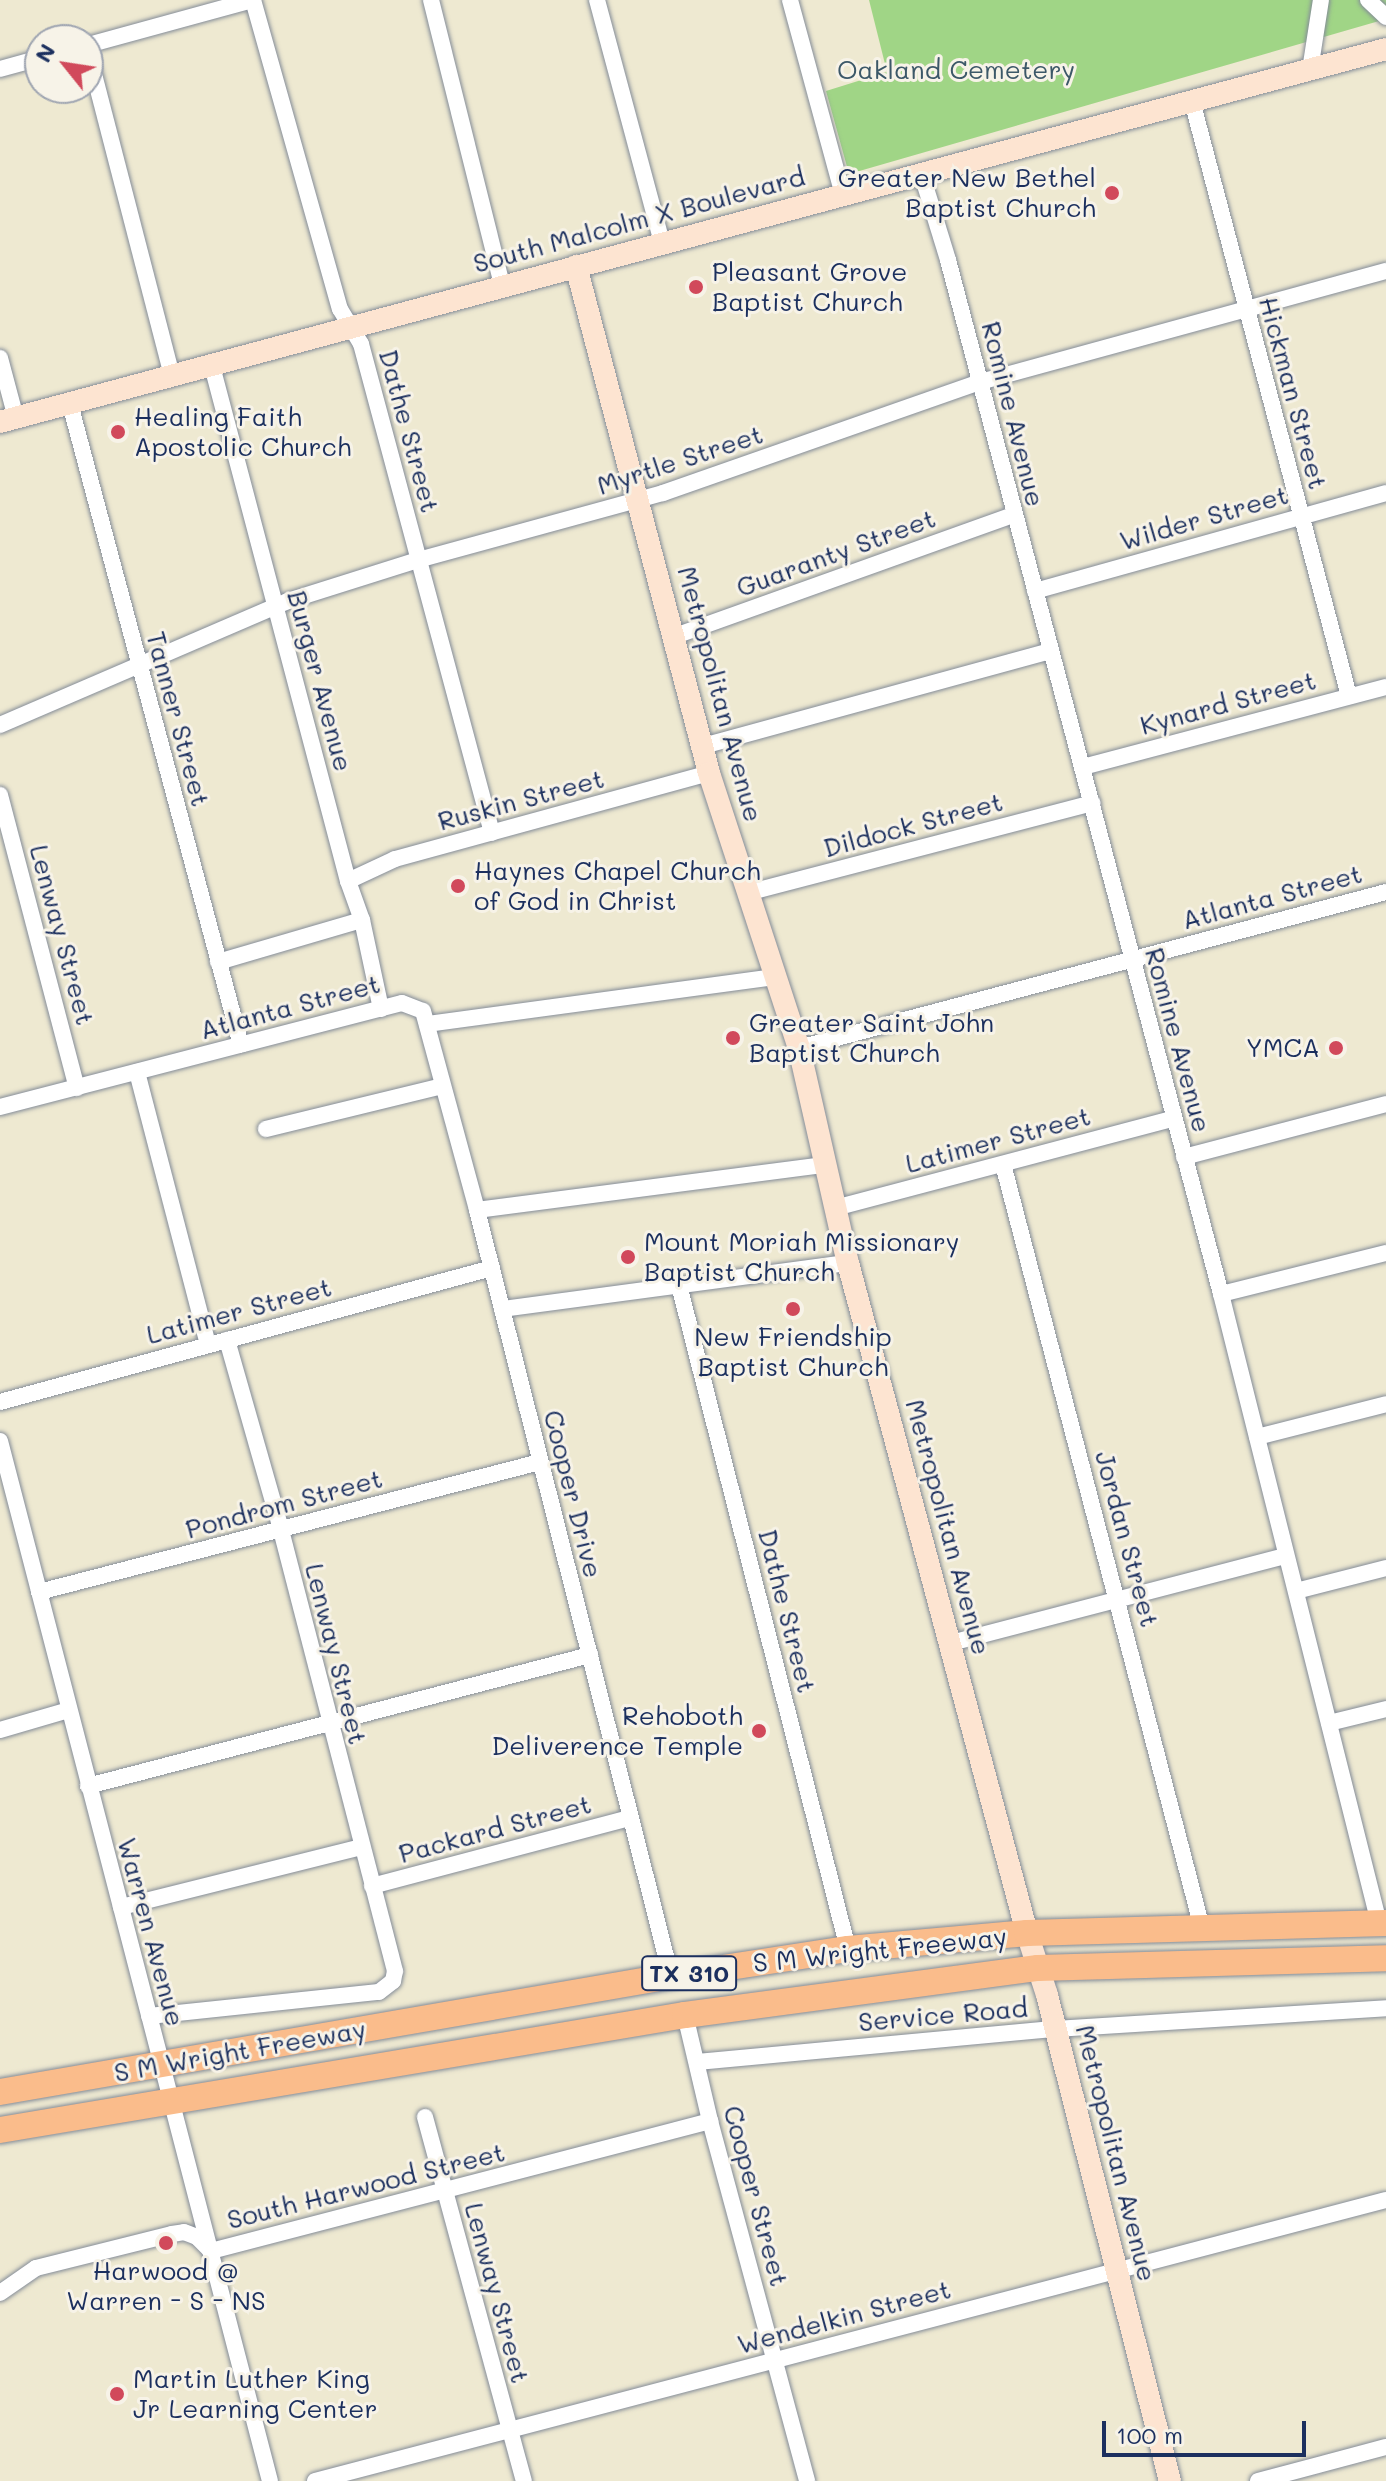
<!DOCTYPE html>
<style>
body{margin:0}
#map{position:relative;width:1386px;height:2481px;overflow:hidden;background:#eee9d1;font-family:Mali,sans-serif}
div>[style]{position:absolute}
.green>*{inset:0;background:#a0d586}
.roads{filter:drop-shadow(0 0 2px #848c98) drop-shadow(0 0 2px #848c98)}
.street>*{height:16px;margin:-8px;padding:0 8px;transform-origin:8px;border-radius:8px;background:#fff}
.secondary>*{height:22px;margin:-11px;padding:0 11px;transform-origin:11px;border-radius:11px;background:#fde4d1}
.primary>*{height:26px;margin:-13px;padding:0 13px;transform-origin:13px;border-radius:13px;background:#fabc8b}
.dots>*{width:22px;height:22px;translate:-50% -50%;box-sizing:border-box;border:4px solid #f7f3e8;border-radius:50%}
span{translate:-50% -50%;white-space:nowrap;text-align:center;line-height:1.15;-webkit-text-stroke:6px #f7f3e8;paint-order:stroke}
.shield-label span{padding:2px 6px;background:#f7f3e8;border:2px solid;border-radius:6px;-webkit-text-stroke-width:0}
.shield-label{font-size:24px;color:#1b2f5e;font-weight:700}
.park-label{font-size:26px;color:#3c5868}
.poi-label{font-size:26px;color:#1b2f5e}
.right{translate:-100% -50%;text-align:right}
.left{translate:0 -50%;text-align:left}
.street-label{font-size:26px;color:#1b2f5e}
.north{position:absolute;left:24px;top:24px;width:80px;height:80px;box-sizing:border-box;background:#f7f3e8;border:2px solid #9fa5b1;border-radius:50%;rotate:300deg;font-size:22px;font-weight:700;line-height:32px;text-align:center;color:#1b2f5e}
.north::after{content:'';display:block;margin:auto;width:28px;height:36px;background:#d1495b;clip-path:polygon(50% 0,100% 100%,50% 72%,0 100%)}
.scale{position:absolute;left:1102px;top:2421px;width:204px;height:36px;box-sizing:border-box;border:4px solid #1b2f5e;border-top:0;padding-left:10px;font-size:24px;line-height:28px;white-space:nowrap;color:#1b2f5e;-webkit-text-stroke:6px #f7f3e8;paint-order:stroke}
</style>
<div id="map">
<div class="green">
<i style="clip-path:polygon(869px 0,1386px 0,1386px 19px,849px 174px,826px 91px,887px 72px)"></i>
</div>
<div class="roads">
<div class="street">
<i style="left:253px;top:0;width:321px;rotate:74.3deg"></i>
<i style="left:340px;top:309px;width:41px;rotate:59deg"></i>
<i style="left:361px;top:344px;width:506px;rotate:75deg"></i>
<i style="left:431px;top:0;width:294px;rotate:76deg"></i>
<i style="left:597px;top:0;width:251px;rotate:75deg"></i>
<i style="left:790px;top:0;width:202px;rotate:74.8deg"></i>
<i style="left:1368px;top:0;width:25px;rotate:43deg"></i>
<i style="left:88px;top:45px;width:171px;rotate:-15.3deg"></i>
<i style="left:88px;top:51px;width:336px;rotate:75.5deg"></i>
<i style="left:0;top:69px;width:41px;rotate:-15.4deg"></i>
<i style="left:1310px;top:70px;width:71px;rotate:-81.1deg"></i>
<i style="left:1192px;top:101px;width:615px;rotate:75.22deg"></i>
<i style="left:921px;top:172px;width:92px;rotate:72.9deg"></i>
<i style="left:948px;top:260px;width:1069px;rotate:75.21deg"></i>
<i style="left:1221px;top:1294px;width:649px;rotate:75.9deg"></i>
<i style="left:0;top:358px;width:62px;rotate:75.1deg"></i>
<i style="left:212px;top:366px;width:533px;rotate:75.21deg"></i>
<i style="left:348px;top:881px;width:41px;rotate:70.3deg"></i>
<i style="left:362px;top:920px;width:91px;rotate:77.9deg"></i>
<i style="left:70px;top:404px;width:663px;rotate:75.06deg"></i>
<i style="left:1035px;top:591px;width:364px;rotate:-15.6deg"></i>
<i style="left:675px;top:636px;width:359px;rotate:-19.7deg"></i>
<i style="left:0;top:725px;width:314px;rotate:-23.3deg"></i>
<i style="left:288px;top:601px;width:136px;rotate:-17.5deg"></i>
<i style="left:418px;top:560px;width:254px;rotate:-15.3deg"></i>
<i style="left:663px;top:493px;width:336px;rotate:-19.3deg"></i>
<i style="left:980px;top:382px;width:421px;rotate:-15.3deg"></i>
<i style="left:703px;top:746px;width:361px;rotate:-15.3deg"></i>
<i style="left:1083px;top:767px;width:313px;rotate:-14.8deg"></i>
<i style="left:0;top:795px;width:303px;rotate:75.3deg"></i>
<i style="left:348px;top:881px;width:52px;rotate:-25.1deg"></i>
<i style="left:395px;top:859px;width:326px;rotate:-15.3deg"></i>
<i style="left:747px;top:893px;width:357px;rotate:-14.6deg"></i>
<i style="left:218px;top:962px;width:150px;rotate:-16.3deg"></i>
<i style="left:427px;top:1024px;width:352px;rotate:-7.7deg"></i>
<i style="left:799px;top:1048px;width:607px;rotate:-14.88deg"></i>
<i style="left:137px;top:1072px;width:282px;rotate:75.4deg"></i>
<i style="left:0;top:1107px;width:415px;rotate:-14.5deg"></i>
<i style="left:402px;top:1003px;width:22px;rotate:21deg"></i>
<i style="left:423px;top:1011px;width:206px;rotate:74.8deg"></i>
<i style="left:477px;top:1210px;width:790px;rotate:75.79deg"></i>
<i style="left:266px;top:1129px;width:181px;rotate:-13.7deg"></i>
<i style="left:1184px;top:1157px;width:209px;rotate:-14.7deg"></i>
<i style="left:1003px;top:1164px;width:789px;rotate:75.4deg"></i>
<i style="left:835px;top:1208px;width:350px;rotate:-14.8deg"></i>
<i style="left:477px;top:1210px;width:350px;rotate:-7.4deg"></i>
<i style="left:679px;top:1285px;width:685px;rotate:75.72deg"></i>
<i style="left:1221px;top:1294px;width:170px;rotate:-14deg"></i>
<i style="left:502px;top:1309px;width:349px;rotate:-7.6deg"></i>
<i style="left:0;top:1402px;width:510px;rotate:-15.24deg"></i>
<i style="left:1257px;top:1437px;width:133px;rotate:-14.3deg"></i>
<i style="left:0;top:1441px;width:1074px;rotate:75.45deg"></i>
<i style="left:1296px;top:1591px;width:93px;rotate:-14.3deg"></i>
<i style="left:39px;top:1592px;width:518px;rotate:-14.55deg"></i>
<i style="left:951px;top:1643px;width:346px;rotate:-14.6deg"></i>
<i style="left:1329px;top:1723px;width:59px;rotate:-13.8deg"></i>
<i style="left:0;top:1730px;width:72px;rotate:-16.2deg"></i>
<i style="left:88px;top:1786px;width:519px;rotate:-14.63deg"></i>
<i style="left:372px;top:1886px;width:267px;rotate:-14.8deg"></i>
<i style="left:121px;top:1907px;width:247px;rotate:-14deg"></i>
<i style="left:685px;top:2015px;width:109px;rotate:76.7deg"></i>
<i style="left:710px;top:2121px;width:373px;rotate:74.9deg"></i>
<i style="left:149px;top:2016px;width:231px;rotate:-6deg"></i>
<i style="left:379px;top:1992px;width:18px;rotate:-38deg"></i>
<i style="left:393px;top:1981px;width:10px;rotate:-79deg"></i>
<i style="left:395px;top:1971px;width:474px;rotate:-104.5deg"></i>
<i style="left:276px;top:1512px;width:179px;rotate:-105.9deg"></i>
<i style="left:697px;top:2062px;width:360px;rotate:-5.3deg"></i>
<i style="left:1055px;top:2029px;width:332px;rotate:-3.6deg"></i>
<i style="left:425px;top:2117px;width:377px;rotate:74.8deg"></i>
<i style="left:211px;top:2251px;width:516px;rotate:-14.6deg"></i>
<i style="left:0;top:2293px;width:44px;rotate:-34.8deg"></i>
<i style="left:36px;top:2268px;width:140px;rotate:-14deg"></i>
<i style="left:172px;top:2234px;width:12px;rotate:-9deg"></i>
<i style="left:184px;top:2232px;width:14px;rotate:21deg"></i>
<i style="left:197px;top:2237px;width:18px;rotate:45deg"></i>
<i style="left:315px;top:2481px;width:1107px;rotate:-14.7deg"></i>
<i style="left:1258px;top:2481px;width:132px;rotate:-14.9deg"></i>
</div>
<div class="secondary">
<i style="left:576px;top:266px;width:524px;rotate:75.3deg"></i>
<i style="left:709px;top:773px;width:289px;rotate:71.9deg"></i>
<i style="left:799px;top:1048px;width:221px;rotate:77.2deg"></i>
<i style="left:848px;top:1263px;width:693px;rotate:75.04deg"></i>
<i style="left:1027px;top:1933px;width:65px;rotate:72.1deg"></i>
<i style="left:1047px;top:1995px;width:501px;rotate:75.8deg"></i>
<i style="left:0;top:422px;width:1435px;rotate:-15.06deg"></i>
</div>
<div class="primary">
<i style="left:0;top:2092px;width:681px;rotate:-9.81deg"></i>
<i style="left:671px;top:1976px;width:179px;rotate:-8.7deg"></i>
<i style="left:848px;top:1949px;width:180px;rotate:-5.1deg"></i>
<i style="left:1027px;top:1933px;width:359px;rotate:-1.6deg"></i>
<i style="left:0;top:2130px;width:695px;rotate:-9.53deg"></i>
<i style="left:685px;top:2015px;width:356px;rotate:-7.6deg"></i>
<i style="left:1038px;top:1968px;width:348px;rotate:-1.6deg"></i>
</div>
</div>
<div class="dots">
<i style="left:1112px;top:193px;background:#d1495b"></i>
<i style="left:696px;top:287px;background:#d1495b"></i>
<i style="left:118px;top:432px;background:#d1495b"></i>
<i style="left:458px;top:886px;background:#d1495b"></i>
<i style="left:733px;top:1038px;background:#d1495b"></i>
<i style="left:1336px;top:1048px;background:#d1495b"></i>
<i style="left:628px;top:1257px;background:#d1495b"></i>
<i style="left:793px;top:1309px;background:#d1495b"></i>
<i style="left:759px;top:1731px;background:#d1495b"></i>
<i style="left:166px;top:2243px;background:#d1495b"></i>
<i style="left:117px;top:2394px;background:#d1495b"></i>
</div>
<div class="shield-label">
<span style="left:689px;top:1973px">TX 310</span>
</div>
<div class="park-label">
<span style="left:956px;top:70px">Oakland Cemetery</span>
</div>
<div class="poi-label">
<span class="right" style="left:1096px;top:193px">Greater New Bethel<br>Baptist Church</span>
<span class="left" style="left:712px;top:287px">Pleasant Grove<br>Baptist Church</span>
<span class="left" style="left:134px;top:432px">Healing Faith<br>Apostolic Church</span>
<span class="left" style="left:474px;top:886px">Haynes Chapel Church<br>of God in Christ</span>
<span class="left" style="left:749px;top:1038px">Greater Saint John<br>Baptist Church</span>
<span class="right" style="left:1320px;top:1048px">YMCA</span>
<span class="left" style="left:644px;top:1257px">Mount Moriah Missionary<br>Baptist Church</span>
<span style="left:793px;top:1352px">New Friendship<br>Baptist Church</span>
<span class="right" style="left:743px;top:1731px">Rehoboth<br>Deliverence Temple</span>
<span style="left:166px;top:2286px">Harwood @<br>Warren - S - NS</span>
<span class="left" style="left:133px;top:2394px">Martin Luther King<br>Jr Learning Center</span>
</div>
<div class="street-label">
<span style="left:639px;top:220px;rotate:-15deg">South Malcolm X Boulevard</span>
<span style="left:1293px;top:393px;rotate:75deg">Hickman Street</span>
<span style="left:1013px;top:414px;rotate:76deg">Romine Avenue</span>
<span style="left:409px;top:431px;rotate:75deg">Dathe Street</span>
<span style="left:680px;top:460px;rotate:-18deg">Myrtle Street</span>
<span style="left:1204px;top:518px;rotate:-16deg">Wilder Street</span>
<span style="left:836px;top:553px;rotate:-20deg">Guaranty Street</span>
<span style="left:320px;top:681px;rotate:75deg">Burger Avenue</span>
<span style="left:720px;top:694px;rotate:75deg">Metropolitan Avenue</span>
<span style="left:1228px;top:703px;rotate:-15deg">Kynard Street</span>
<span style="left:178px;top:719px;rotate:75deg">Tanner Street</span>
<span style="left:521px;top:800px;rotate:-15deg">Ruskin Street</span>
<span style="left:913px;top:825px;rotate:-15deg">Dildock Street</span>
<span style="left:1272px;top:897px;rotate:-15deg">Atlanta Street</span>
<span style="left:62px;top:935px;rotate:75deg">Lenway Street</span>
<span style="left:290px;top:1007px;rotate:-15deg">Atlanta Street</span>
<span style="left:1178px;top:1040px;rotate:75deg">Romine Avenue</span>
<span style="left:998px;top:1140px;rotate:-15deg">Latimer Street</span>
<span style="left:239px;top:1311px;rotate:-15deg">Latimer Street</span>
<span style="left:573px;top:1494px;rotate:76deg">Cooper Drive</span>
<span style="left:284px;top:1504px;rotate:-15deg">Pondrom Street</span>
<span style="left:948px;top:1527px;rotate:75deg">Metropolitan Avenue</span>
<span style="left:1127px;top:1539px;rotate:75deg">Jordan Street</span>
<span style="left:787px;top:1611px;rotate:76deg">Dathe Street</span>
<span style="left:336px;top:1654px;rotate:76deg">Lenway Street</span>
<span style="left:495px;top:1829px;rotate:-15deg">Packard Street</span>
<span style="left:151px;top:1932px;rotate:75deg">Warren Avenue</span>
<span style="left:880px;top:1950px;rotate:-6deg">S M Wright Freeway</span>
<span style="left:943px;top:2015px;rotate:-5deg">Service Road</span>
<span style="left:240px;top:2051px;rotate:-10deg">S M Wright Freeway</span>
<span style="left:1116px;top:2153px;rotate:76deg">Metropolitan Avenue</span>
<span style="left:366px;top:2186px;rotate:-14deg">South Harwood Street</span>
<span style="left:756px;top:2196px;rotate:75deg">Cooper Street</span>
<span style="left:497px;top:2293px;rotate:75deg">Lenway Street</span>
<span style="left:844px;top:2317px;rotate:-15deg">Wendelkin Street</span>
</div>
<div class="north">N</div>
<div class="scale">100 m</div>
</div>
